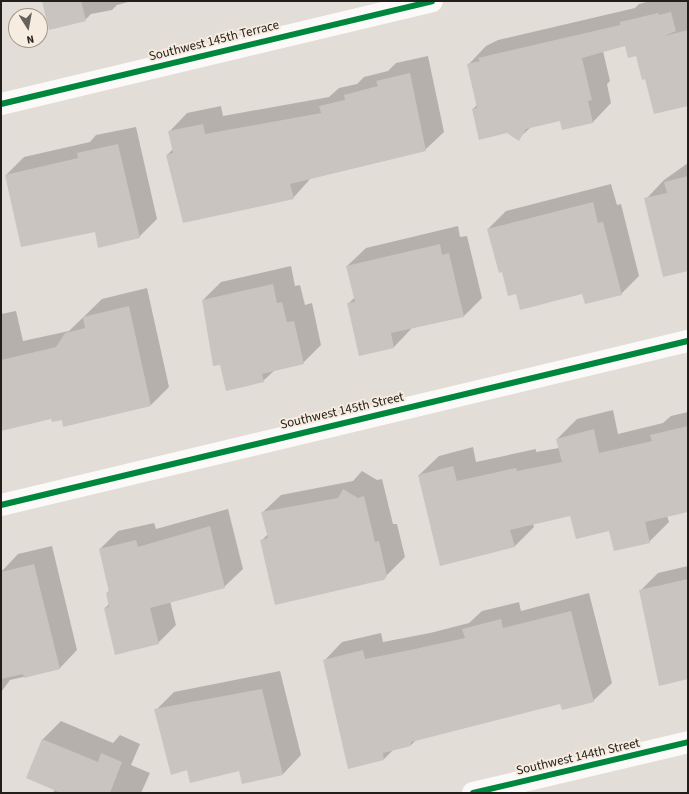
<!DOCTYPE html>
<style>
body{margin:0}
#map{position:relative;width:689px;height:794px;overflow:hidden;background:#e3ddd7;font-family:"Source Sans 3",sans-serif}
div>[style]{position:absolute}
.shadow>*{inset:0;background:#0003}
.building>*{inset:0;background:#c9c4bf}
.minor>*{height:22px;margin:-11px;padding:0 11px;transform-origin:11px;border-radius:11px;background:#fbfaf9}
.cycleway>*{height:6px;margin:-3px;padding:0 3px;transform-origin:3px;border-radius:3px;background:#00873e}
span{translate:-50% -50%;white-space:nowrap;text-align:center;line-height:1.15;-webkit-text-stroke:3.5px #f6ecdf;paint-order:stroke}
.street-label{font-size:13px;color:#221e1a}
.frame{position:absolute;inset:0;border:2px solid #221e1a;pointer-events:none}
.north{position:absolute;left:8px;top:8px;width:40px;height:40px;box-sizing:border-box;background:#f6ecdf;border:1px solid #a19a90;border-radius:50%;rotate:169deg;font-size:11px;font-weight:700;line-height:16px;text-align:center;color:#221e1a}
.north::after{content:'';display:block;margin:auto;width:14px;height:18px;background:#66615c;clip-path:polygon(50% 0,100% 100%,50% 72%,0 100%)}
</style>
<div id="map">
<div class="shadow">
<i style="clip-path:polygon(43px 1px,132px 1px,117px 5px,112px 10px,91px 14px,85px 20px)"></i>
<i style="clip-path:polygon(650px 1px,688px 1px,688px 105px,646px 78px,637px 55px,626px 44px,603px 51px,610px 81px,607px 84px,611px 103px,593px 122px,563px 129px,560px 120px,531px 127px,518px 139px,473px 109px,477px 105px,468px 65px,486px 46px,498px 40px,635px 8px,639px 4px)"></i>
<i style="clip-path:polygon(428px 56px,444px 132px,425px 150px,311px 178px,293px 198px,167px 155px,173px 149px,169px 132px,187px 113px,221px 106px,223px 116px,329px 97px,339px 88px,357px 84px,364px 77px,388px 71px,396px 63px)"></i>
<i style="clip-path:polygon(136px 127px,157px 219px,139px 237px,95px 231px,6px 175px,24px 157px,90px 142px,96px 135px)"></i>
<i style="clip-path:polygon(688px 163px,688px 270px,646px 199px,664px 180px)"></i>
<i style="clip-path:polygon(611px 184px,617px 205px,621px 204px,639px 276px,621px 294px,517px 293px,503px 270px,488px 229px,506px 211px)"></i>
<i style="clip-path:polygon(458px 226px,460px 237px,467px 236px,482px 298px,464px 316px,412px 328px,394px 347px,360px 355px,348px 304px,355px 297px,347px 266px,366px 248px)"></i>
<i style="clip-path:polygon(291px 266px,295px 286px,300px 285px,305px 305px,312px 303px,321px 345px,303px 363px,276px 369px,263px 381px,203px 300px,221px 282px)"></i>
<i style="clip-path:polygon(147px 288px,169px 387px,151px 405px,64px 426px,63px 418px,52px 417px,1px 430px,1px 314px,16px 311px,23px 341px,69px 331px,102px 299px)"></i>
<i style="clip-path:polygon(613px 410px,618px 434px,663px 423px,671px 416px,688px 412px,688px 511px,667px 516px,669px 522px,649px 542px,571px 515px,533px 523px,534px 527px,514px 547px,419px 475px,439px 456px,473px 447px,476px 462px,536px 449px,536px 452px,559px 448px,557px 439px,577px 419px)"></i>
<i style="clip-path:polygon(362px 471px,377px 480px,382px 479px,393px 524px,397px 524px,405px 557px,383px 579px,261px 541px,268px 534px,262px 513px,281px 495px,353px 481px)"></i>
<i style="clip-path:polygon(228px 509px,243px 569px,224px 587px,170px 601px,176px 625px,158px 643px,105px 608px,109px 604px,107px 593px,109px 591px,100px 549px,118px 531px,154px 523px,156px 529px)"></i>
<i style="clip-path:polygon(52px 546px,77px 650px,59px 669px,10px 680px,1px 692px,1px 572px,18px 554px)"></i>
<i style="clip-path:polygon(688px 566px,688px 678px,640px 591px,658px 573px)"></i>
<i style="clip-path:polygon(589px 593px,612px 683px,593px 701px,561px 703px,416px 740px,411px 745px,394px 749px,384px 759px,349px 767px,324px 661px,342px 642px,381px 633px,383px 642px,430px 633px,469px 623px,482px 611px,519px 602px,521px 611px)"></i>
<i style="clip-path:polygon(280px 671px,301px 755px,283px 774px,243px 783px,240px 770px,156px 710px,174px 692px)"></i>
<i style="clip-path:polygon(61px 721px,113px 743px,120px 735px,140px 744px,131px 765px,150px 773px,141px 793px,53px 793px,55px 789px,27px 777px,43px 739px)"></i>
</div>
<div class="building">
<i style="clip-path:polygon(42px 1px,81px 1px,86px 21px,49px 30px)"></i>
<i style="clip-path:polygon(671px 12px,676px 31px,664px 36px,688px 30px,688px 106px,654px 114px,645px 79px,642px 80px,636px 56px,628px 58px,625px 46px,582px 58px,592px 100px,588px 101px,593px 123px,562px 130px,560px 121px,526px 129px,519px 141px,507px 133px,479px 140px,472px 109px,477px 108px,467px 64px,480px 61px,478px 58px,620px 25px,620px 22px,658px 13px,659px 15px)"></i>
<i style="clip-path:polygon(410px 73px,426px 151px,290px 184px,294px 199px,183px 223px,166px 155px,173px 153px,168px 131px,203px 124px,205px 134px,321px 113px,319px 106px,345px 100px,344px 95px,378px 86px,376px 81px)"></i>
<i style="clip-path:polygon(118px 144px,140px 238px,98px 248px,95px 232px,21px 247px,5px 175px,78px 158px,77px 153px)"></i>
<i style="clip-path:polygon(688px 176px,688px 271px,663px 277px,644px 198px,667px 193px,664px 182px)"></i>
<i style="clip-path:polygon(593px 202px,598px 223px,603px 222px,622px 295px,585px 304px,582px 294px,520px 310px,516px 294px,508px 296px,502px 272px,499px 273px,487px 229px)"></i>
<i style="clip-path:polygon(440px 244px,442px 255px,449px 253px,464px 317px,391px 333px,394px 348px,359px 356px,347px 303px,355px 302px,346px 266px)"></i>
<i style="clip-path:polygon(273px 284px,277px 303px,282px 302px,287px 322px,294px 321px,304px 364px,262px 374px,264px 382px,226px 391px,220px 365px,213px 366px,202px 300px)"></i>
<i style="clip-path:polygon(129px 306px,151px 406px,63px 427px,62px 420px,52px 422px,51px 419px,1px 431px,1px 360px,56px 347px,65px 333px,85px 328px,83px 317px)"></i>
<i style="clip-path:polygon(688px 426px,688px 512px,645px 522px,650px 543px,614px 551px,609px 531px,576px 539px,570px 516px,510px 530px,515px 547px,440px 566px,418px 475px,453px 466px,457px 481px,516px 468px,517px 471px,562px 462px,556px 439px,594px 429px,599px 453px,652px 441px,650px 435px)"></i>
<i style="clip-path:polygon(343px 489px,358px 498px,364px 496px,375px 542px,379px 541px,387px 576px,384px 580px,370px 583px,275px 605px,260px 540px,268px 538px,261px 512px,338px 498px)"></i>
<i style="clip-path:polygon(210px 526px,225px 588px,150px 608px,159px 644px,115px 655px,104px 608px,109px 607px,106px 593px,109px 592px,99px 549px,136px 540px,138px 547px)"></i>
<i style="clip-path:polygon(34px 564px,60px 669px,24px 678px,23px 674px,1px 679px,1px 572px)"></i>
<i style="clip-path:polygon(688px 579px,688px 679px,659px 686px,639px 590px)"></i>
<i style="clip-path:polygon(571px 611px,594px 702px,562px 710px,560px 704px,411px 742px,411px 746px,383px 753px,384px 760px,348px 769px,323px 660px,363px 650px,365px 659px,410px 650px,465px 638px,462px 629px,501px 619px,503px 628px)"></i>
<i style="clip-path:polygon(262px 689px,283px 775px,242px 784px,239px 771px,190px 783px,187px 770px,171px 775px,154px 709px)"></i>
<i style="clip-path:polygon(42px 739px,98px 762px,101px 753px,122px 762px,110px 793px,61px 793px,26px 778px)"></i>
</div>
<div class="minor">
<i style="left:1px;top:104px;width:443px;rotate:-13.4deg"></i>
<i style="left:1px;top:505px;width:706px;rotate:-13.43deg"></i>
<i style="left:473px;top:793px;width:221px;rotate:-13.3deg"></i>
</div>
<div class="cycleway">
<i style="left:1px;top:104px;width:443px;rotate:-13.4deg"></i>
<i style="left:1px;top:505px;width:706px;rotate:-13.43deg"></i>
<i style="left:473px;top:793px;width:221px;rotate:-13.3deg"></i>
</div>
<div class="street-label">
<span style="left:214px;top:41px;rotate:-14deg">Southwest 145th Terrace</span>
<span style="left:342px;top:411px;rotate:-13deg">Southwest 145th Street</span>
<span style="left:578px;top:757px;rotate:-13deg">Southwest 144th Street</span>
</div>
<div class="frame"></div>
<div class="north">N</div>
</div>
